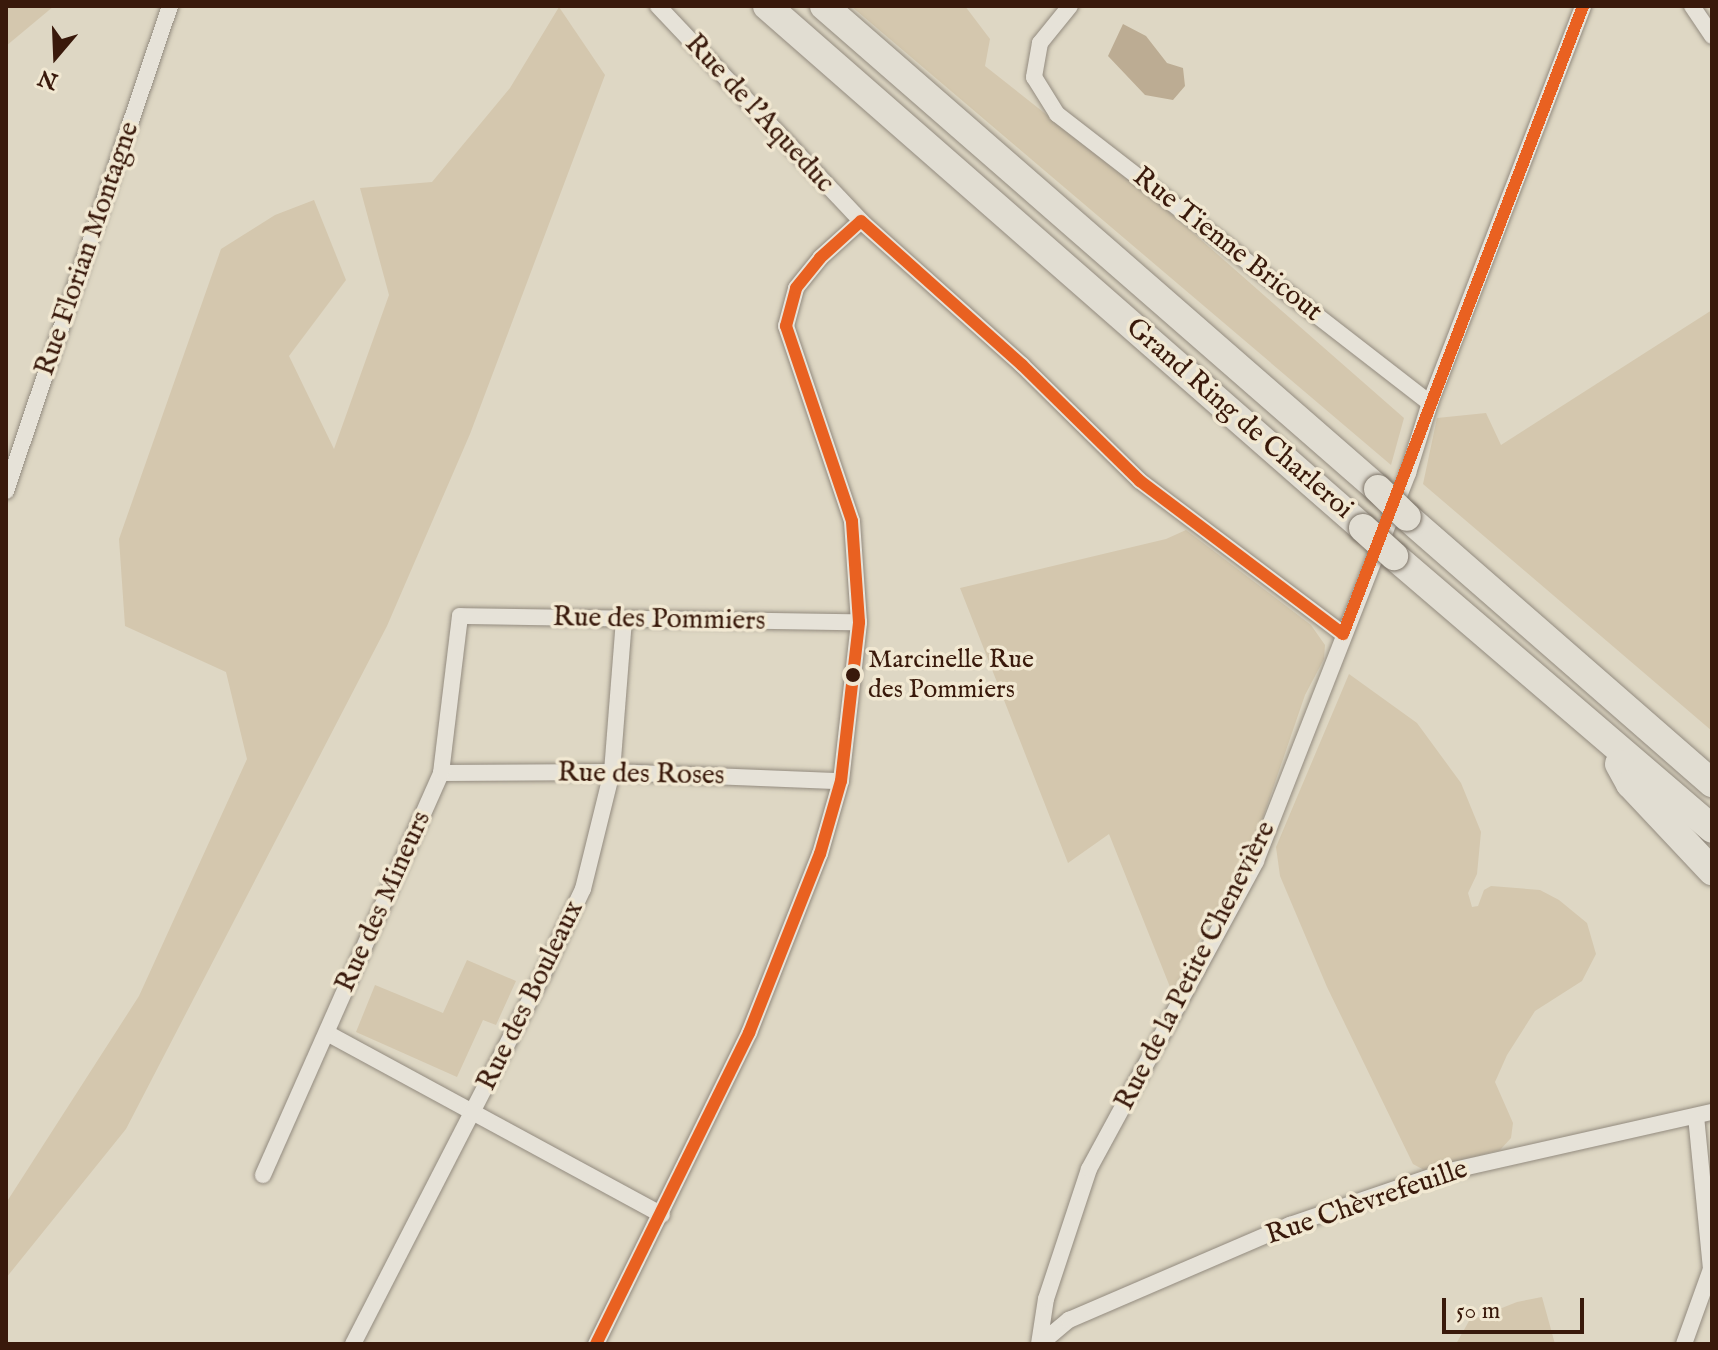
<!DOCTYPE html>
<meta charset="utf-8">
<style>
body{margin:0}
#map{position:relative;width:1718px;height:1350px;overflow:hidden;background:#ded7c4;font-family:"IM FELL English",serif}
div>[style]{position:absolute}
.green>*{inset:0;background:#d4c7ae}
.water>*{inset:0;background:#bcac93}
.roads{filter:drop-shadow(0 0 2px #938b7f) drop-shadow(0 0 2px #938b7f)}
.minor>*{height:16px;margin:-8px;padding:0 8px;transform-origin:8px;border-radius:8px;background:#e6e2d8}
.motorway>*{height:28px;margin:-14px;padding:0 14px;transform-origin:14px;border-radius:14px;background:#e1ddd2}
.bridges{filter:drop-shadow(0 0 2px #7b7266) drop-shadow(0 0 2px #7b7266)}
.motorway-bridge>*{height:28px;margin:-14px;padding:0 14px;transform-origin:14px;border-radius:14px;background:#e1ddd2}
.bus-1>*{height:12px;margin:-6px;padding:0 6px;transform-origin:6px;border-radius:6px;background:#e96121}
.dots>*{width:22px;height:22px;translate:-50% -50%;box-sizing:border-box;border:4px solid #f1e8d2;border-radius:50%}
span{translate:-50% -50%;white-space:nowrap;text-align:center;line-height:1.15;-webkit-text-stroke:7px #f1e8d2;paint-order:stroke}
.bus-label{font-size:26px;color:#39190b}
.left{translate:0 -50%;text-align:left}
.street-label{font-size:28px;color:#39190b}
.frame{position:absolute;inset:0;border:8px solid #39190b;pointer-events:none}
.north{position:absolute;left:16px;top:16px;width:80px;height:80px;-webkit-text-stroke:6px #f1e8d2;paint-order:stroke;rotate:199deg;font-size:22px;font-weight:700;line-height:32px;text-align:center;color:#39190b}
.north::after{content:'';display:block;margin:auto;width:28px;height:36px;background:#39190b;clip-path:polygon(50% 0,100% 100%,50% 72%,0 100%)}
.scale{position:absolute;left:1442px;top:1298px;width:142px;height:36px;box-sizing:border-box;border:4px solid #39190b;border-top:0;padding-left:10px;font-size:24px;line-height:28px;white-space:nowrap;color:#39190b;-webkit-text-stroke:6px #f1e8d2;paint-order:stroke}
</style>
<div id="map">
<div class="green">
<i style="clip-path:polygon(6px 6px,54px 6px,6px 46px)"></i>
<i style="clip-path:polygon(851px 6px,965px 6px,990px 39px,985px 66px,1167px 210px,1404px 418px,1391px 465px)"></i>
<i style="clip-path:polygon(559px 7px,605px 75px,470px 434px,387px 626px,126px 1129px,6px 1278px,6px 1203px,139px 996px,247px 759px,226px 672px,125px 626px,119px 539px,221px 249px,275px 215px,314px 200px,346px 280px,289px 356px,334px 449px,389px 295px,360px 188px,432px 182px,510px 88px)"></i>
<i style="clip-path:polygon(1712px 310px,1712px 731px,1423px 484px,1437px 418px,1486px 413px,1501px 445px)"></i>
<i style="clip-path:polygon(1186px 530px,1311px 625px,1325px 645px,1324px 659px,1305px 695px,1258px 832px,1172px 992px,1109px 834px,1068px 863px,960px 588px,1166px 539px)"></i>
<i style="clip-path:polygon(1349px 674px,1417px 723px,1461px 783px,1481px 832px,1477px 874px,1468px 893px,1472px 907px,1478px 906px,1484px 890px,1491px 886px,1540px 890px,1559px 900px,1587px 923px,1596px 954px,1582px 981px,1535px 1011px,1507px 1055px,1495px 1082px,1513px 1123px,1511px 1138px,1500px 1150px,1424px 1170px,1413px 1164px,1327px 987px,1280px 876px,1276px 847px)"></i>
<i style="clip-path:polygon(467px 960px,516px 981px,496px 1025px,483px 1020px,457px 1077px,356px 1032px,375px 985px,443px 1013px)"></i>
<i style="clip-path:polygon(1542px 1297px,1555px 1344px,1456px 1344px,1469px 1321px,1517px 1302px)"></i>
</div>
<div class="water">
<i style="clip-path:polygon(1123px 24px,1146px 36px,1167px 63px,1183px 68px,1185px 86px,1173px 100px,1145px 95px,1108px 56px)"></i>
</div>
<div class="roads">
<div class="minor">
<i style="left:658px;top:6px;width:296px;rotate:46.6deg"></i>
<i style="left:861px;top:221px;width:216px;rotate:41.8deg"></i>
<i style="left:1022px;top:365px;width:165px;rotate:44.5deg"></i>
<i style="left:1140px;top:481px;width:254px;rotate:37deg"></i>
<i style="left:1070px;top:6px;width:48px;rotate:129deg"></i>
<i style="left:1040px;top:43px;width:35px;rotate:100deg"></i>
<i style="left:1034px;top:77px;width:44px;rotate:58.1deg"></i>
<i style="left:1057px;top:114px;width:472px;rotate:37.8deg"></i>
<i style="left:1692px;top:6px;width:36px;rotate:56deg"></i>
<i style="left:6px;top:491px;width:512px;rotate:-71.32deg"></i>
<i style="left:441px;top:773px;width:171px;rotate:-0.3deg"></i>
<i style="left:612px;top:772px;width:229px;rotate:2.3deg"></i>
<i style="left:327px;top:1033px;width:381px;rotate:28.5deg"></i>
<i style="left:263px;top:1175px;width:440px;rotate:-66.1deg"></i>
<i style="left:441px;top:773px;width:158px;rotate:-83.1deg"></i>
<i style="left:460px;top:616px;width:399px;rotate:0.9deg"></i>
<i style="left:353px;top:1344px;width:414px;rotate:-62.8deg"></i>
<i style="left:542px;top:976px;width:96px;rotate:-64.8deg"></i>
<i style="left:583px;top:889px;width:121px;rotate:-76.1deg"></i>
<i style="left:612px;top:772px;width:151px;rotate:-85.5deg"></i>
<i style="left:596px;top:1344px;width:347px;rotate:-63.8deg"></i>
<i style="left:749px;top:1033px;width:193px;rotate:-68.4deg"></i>
<i style="left:820px;top:854px;width:76px;rotate:-74deg"></i>
<i style="left:841px;top:781px;width:160px;rotate:-83.5deg"></i>
<i style="left:859px;top:622px;width:101px;rotate:-94deg"></i>
<i style="left:852px;top:521px;width:206px;rotate:-108.7deg"></i>
<i style="left:786px;top:326px;width:39px;rotate:-75deg"></i>
<i style="left:796px;top:288px;width:38px;rotate:-51deg"></i>
<i style="left:820px;top:258px;width:55px;rotate:-42.1deg"></i>
<i style="left:1039px;top:1344px;width:46px;rotate:-81.2deg"></i>
<i style="left:1046px;top:1299px;width:137px;rotate:-71.7deg"></i>
<i style="left:1089px;top:1169px;width:350px;rotate:-61.5deg"></i>
<i style="left:1256px;top:861px;width:417px;rotate:-68.6deg"></i>
<i style="left:1408px;top:473px;width:73px;rotate:-72.6deg"></i>
<i style="left:1430px;top:403px;width:425px;rotate:-68.9deg"></i>
<i style="left:1040px;top:1344px;width:38px;rotate:-40deg"></i>
<i style="left:1069px;top:1320px;width:241px;rotate:-23.3deg"></i>
<i style="left:1290px;top:1225px;width:164px;rotate:-18.9deg"></i>
<i style="left:1445px;top:1172px;width:274px;rotate:-12.7deg"></i>
<i style="left:1684px;top:1344px;width:80px;rotate:-70.2deg"></i>
<i style="left:1711px;top:1269px;width:153px;rotate:-95.6deg"></i>
</div>
<div class="motorway">
<i style="left:767px;top:6px;width:792px;rotate:41.21deg"></i>
<i style="left:824px;top:6px;width:735px;rotate:41.08deg"></i>
<i style="left:1407px;top:517px;width:405px;rotate:41.1deg"></i>
<i style="left:1394px;top:556px;width:419px;rotate:40.6deg"></i>
<i style="left:1619px;top:764px;width:23px;rotate:61deg"></i>
<i style="left:1630px;top:784px;width:120px;rotate:46.7deg"></i>
</div>
</div>
<div class="bridges">
<div class="motorway-bridge">
<i style="left:1378px;top:489px;width:40px;rotate:44deg"></i>
<i style="left:1363px;top:528px;width:42px;rotate:42.1deg"></i>
</div>
</div>
<div class="bus-1">
<i style="left:861px;top:221px;width:216px;rotate:41.8deg"></i>
<i style="left:1022px;top:365px;width:165px;rotate:44.5deg"></i>
<i style="left:1140px;top:481px;width:254px;rotate:37deg"></i>
<i style="left:1343px;top:634px;width:672px;rotate:-69.08deg"></i>
<i style="left:596px;top:1344px;width:347px;rotate:-63.8deg"></i>
<i style="left:749px;top:1033px;width:193px;rotate:-68.4deg"></i>
<i style="left:820px;top:854px;width:76px;rotate:-74deg"></i>
<i style="left:841px;top:781px;width:160px;rotate:-83.5deg"></i>
<i style="left:859px;top:622px;width:101px;rotate:-94deg"></i>
<i style="left:852px;top:521px;width:206px;rotate:-108.7deg"></i>
<i style="left:786px;top:326px;width:39px;rotate:-75deg"></i>
<i style="left:796px;top:288px;width:38px;rotate:-51deg"></i>
<i style="left:820px;top:258px;width:55px;rotate:-42.1deg"></i>
</div>
<div class="dots">
<i style="left:853px;top:675px;background:#39190b"></i>
</div>
<div class="bus-label">
<span class="left" style="left:868px;top:675px">Marcinelle Rue<br>des Pommiers</span>
</div>
<div class="street-label">
<span style="left:759px;top:114px;rotate:47deg">Rue de l'Aqueduc</span>
<span style="left:1227px;top:245px;rotate:38deg">Rue Tienne Bricout</span>
<span style="left:88px;top:249px;rotate:-71deg">Rue Florian Montagne</span>
<span style="left:1239px;top:419px;rotate:41deg">Grand Ring de Charleroi</span>
<span style="left:659px;top:620px;rotate:1deg">Rue des Pommiers</span>
<span style="left:641px;top:775px;rotate:1deg">Rue des Roses</span>
<span style="left:384px;top:902px;rotate:-66deg">Rue des Mineurs</span>
<span style="left:1196px;top:966px;rotate:-63deg">Rue de la Petite Chenevière</span>
<span style="left:531px;top:996px;rotate:-64deg">Rue des Bouleaux</span>
<span style="left:1367px;top:1203px;rotate:-19deg">Rue Chèvrefeuille</span>
</div>
<div class="frame"></div>
<div class="north">N</div>
<div class="scale">50 m</div>
</div>
